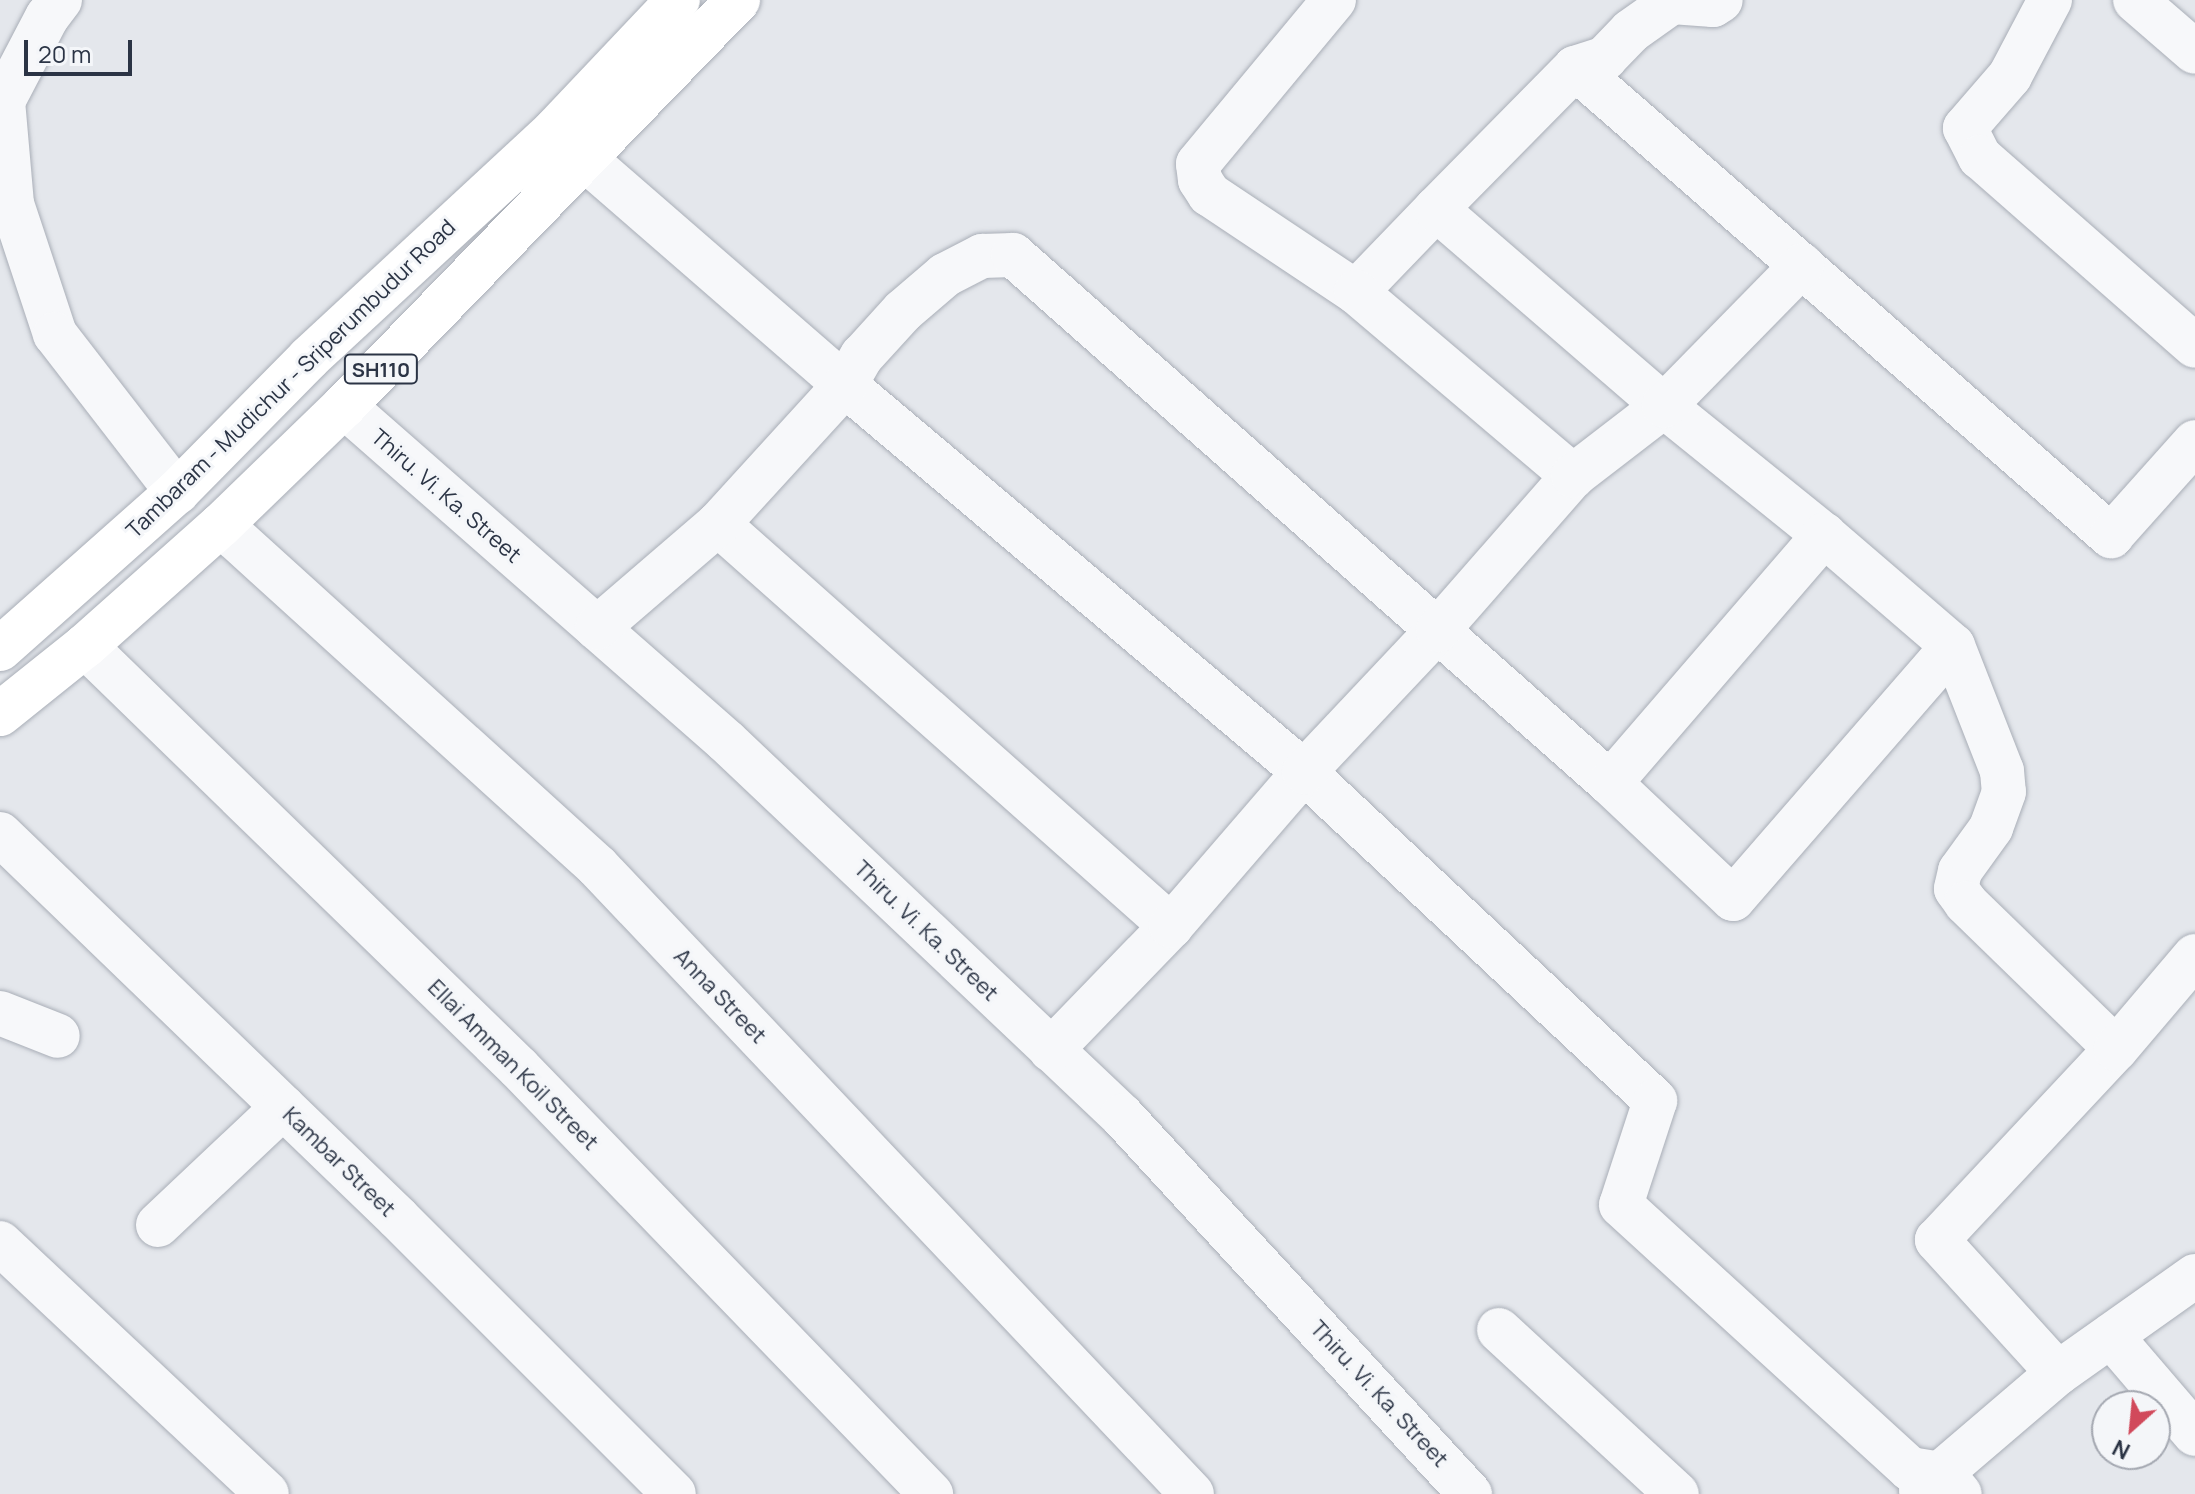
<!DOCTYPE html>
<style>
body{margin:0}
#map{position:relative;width:2195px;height:1494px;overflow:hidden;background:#e4e7ec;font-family:Manrope,sans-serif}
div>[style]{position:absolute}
.roads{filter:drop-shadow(0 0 2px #a9aeb7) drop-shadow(0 0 2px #a9aeb7)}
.minor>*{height:44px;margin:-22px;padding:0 22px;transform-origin:22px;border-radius:22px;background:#f7f8fa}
.major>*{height:44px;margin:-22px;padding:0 22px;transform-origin:22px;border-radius:22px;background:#fff}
span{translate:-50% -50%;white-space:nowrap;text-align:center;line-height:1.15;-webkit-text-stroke:6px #f4f6f9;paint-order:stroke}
.shield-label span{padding:2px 6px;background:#f4f6f9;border:2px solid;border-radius:6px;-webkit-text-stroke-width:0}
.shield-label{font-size:20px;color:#2b3445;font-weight:700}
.street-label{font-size:22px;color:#2b3445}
.north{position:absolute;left:2091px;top:1390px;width:80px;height:80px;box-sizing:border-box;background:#f4f6f9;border:2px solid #a4a8b1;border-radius:50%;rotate:207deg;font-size:22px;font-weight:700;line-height:32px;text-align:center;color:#2b3445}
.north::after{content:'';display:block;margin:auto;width:28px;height:36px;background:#d1495b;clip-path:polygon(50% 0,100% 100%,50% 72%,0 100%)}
.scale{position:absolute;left:24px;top:40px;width:108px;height:36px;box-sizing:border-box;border:4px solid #2b3445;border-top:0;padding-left:10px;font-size:24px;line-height:28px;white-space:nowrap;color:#2b3445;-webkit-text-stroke:6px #f4f6f9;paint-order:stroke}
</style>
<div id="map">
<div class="roads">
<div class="minor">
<i style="left:60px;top:0;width:21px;rotate:127deg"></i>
<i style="left:47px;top:17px;width:95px;rotate:117.6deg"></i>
<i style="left:3px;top:101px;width:103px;rotate:85deg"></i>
<i style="left:12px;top:204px;width:137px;rotate:71.7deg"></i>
<i style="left:55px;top:334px;width:200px;rotate:52.3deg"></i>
<i style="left:1334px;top:0;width:213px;rotate:129.7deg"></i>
<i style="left:1198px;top:164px;width:16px;rotate:83deg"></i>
<i style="left:1200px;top:180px;width:17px;rotate:57deg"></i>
<i style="left:1209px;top:194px;width:177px;rotate:33.7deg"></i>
<i style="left:1356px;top:292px;width:115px;rotate:-46.1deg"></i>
<i style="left:1436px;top:209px;width:301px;rotate:40.8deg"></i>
<i style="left:1664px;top:406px;width:206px;rotate:38.9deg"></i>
<i style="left:1824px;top:535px;width:170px;rotate:40.7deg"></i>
<i style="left:1953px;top:646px;width:134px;rotate:68.6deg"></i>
<i style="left:2002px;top:771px;width:21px;rotate:85deg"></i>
<i style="left:2004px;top:792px;width:38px;rotate:110deg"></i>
<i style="left:1991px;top:828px;width:53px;rotate:125.8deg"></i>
<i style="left:1960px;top:871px;width:18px;rotate:103deg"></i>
<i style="left:1956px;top:889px;width:17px;rotate:54deg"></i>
<i style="left:1966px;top:903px;width:209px;rotate:44.2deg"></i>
<i style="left:2050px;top:0;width:86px;rotate:117.8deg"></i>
<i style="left:2010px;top:76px;width:69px;rotate:130.9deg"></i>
<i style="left:1965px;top:128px;width:33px;rotate:63deg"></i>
<i style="left:1980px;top:157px;width:286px;rotate:41.3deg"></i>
<i style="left:2135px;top:0;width:79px;rotate:40.9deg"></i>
<i style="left:1575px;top:68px;width:712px;rotate:41.13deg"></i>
<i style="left:2111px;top:536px;width:126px;rotate:-48.2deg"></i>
<i style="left:586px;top:160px;width:343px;rotate:41deg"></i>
<i style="left:845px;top:385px;width:600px;rotate:40.14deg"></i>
<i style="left:1304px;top:772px;width:481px;rotate:43.1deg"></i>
<i style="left:1655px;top:1101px;width:109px;rotate:108.1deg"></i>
<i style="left:1621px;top:1205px;width:391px;rotate:42.4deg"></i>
<i style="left:1910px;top:1469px;width:33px;rotate:9deg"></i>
<i style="left:1943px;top:1474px;width:26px;rotate:50deg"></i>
<i style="left:1436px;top:209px;width:198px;rotate:-45.4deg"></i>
<i style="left:1575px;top:68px;width:32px;rotate:-18deg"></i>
<i style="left:1605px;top:58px;width:37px;rotate:-46deg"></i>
<i style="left:1631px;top:31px;width:50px;rotate:-35.3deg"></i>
<i style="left:1672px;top:2px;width:41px;rotate:4.2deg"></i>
<i style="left:1713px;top:5px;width:9px;rotate:-32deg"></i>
<i style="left:1356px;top:292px;width:285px;rotate:40.3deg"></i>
<i style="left:344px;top:406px;width:508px;rotate:41.25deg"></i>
<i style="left:726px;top:741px;width:545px;rotate:43.44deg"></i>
<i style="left:1122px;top:1116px;width:514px;rotate:47.37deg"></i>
<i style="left:718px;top:524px;width:606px;rotate:41.59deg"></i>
<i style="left:221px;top:525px;width:508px;rotate:42.21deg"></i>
<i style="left:597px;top:866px;width:865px;rotate:46.55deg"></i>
<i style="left:597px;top:628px;width:160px;rotate:-40.7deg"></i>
<i style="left:718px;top:524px;width:188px;rotate:-47.6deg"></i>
<i style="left:845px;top:385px;width:34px;rotate:-60deg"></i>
<i style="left:862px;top:356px;width:61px;rotate:-47.7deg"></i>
<i style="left:903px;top:311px;width:55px;rotate:-40.6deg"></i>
<i style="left:945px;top:275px;width:42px;rotate:-27.2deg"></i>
<i style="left:982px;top:256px;width:31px;rotate:-2deg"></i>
<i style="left:1013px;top:255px;width:797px;rotate:41.49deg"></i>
<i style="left:1610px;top:783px;width:169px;rotate:43.3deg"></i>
<i style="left:1733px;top:899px;width:335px;rotate:-49deg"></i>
<i style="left:85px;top:646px;width:605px;rotate:44.2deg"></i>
<i style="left:519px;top:1068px;width:593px;rotate:45.96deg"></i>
<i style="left:1610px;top:783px;width:328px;rotate:-49.2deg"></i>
<i style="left:0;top:834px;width:553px;rotate:43.97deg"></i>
<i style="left:398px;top:1218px;width:390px;rotate:45deg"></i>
<i style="left:0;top:1013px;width:62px;rotate:21.6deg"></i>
<i style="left:1051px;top:1050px;width:173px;rotate:-45.9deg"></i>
<i style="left:1171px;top:926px;width:203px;rotate:-49.2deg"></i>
<i style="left:1304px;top:772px;width:195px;rotate:-46.7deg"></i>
<i style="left:1438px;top:630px;width:205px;rotate:-48.8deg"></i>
<i style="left:1573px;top:476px;width:115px;rotate:-37.6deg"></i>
<i style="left:1664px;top:406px;width:197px;rotate:-45.6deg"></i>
<i style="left:158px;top:1225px;width:172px;rotate:-43.3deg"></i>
<i style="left:0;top:1243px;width:366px;rotate:43.2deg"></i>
<i style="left:1499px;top:1330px;width:242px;rotate:42.7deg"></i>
<i style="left:2111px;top:1336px;width:129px;rotate:49.4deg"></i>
<i style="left:2058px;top:1373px;width:180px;rotate:-132.3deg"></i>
<i style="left:1937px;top:1240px;width:262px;rotate:-46.9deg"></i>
<i style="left:2116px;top:1049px;width:122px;rotate:-49.7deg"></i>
<i style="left:1921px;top:1490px;width:180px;rotate:-40.5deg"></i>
<i style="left:2058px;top:1373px;width:168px;rotate:-35.3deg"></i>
</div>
<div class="major">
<i style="left:0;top:649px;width:237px;rotate:-41.6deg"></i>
<i style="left:177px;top:492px;width:188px;rotate:-45.4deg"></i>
<i style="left:309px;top:358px;width:335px;rotate:-42.8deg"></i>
<i style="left:555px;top:130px;width:179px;rotate:-46.6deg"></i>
<i style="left:0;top:714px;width:109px;rotate:-38.7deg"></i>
<i style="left:85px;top:646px;width:182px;rotate:-41.7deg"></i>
<i style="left:221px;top:525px;width:171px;rotate:-44.1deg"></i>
<i style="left:344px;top:406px;width:566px;rotate:-45.86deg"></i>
</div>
</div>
<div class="shield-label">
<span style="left:381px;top:369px">SH110</span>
</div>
<div class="street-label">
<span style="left:291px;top:379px;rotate:-44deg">Tambaram - Mudichur - Sriperumbudur Road</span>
<span style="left:446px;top:496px;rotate:41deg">Thiru. Vi. Ka. Street</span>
<span style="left:926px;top:931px;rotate:44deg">Thiru. Vi. Ka. Street</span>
<span style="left:720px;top:996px;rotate:46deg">Anna Street</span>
<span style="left:513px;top:1065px;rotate:45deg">Ellai Amman Koil Street</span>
<span style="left:339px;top:1162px;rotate:44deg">Kambar Street</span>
<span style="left:1379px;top:1394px;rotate:47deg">Thiru. Vi. Ka. Street</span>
</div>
<div class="north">N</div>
<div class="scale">20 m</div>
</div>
